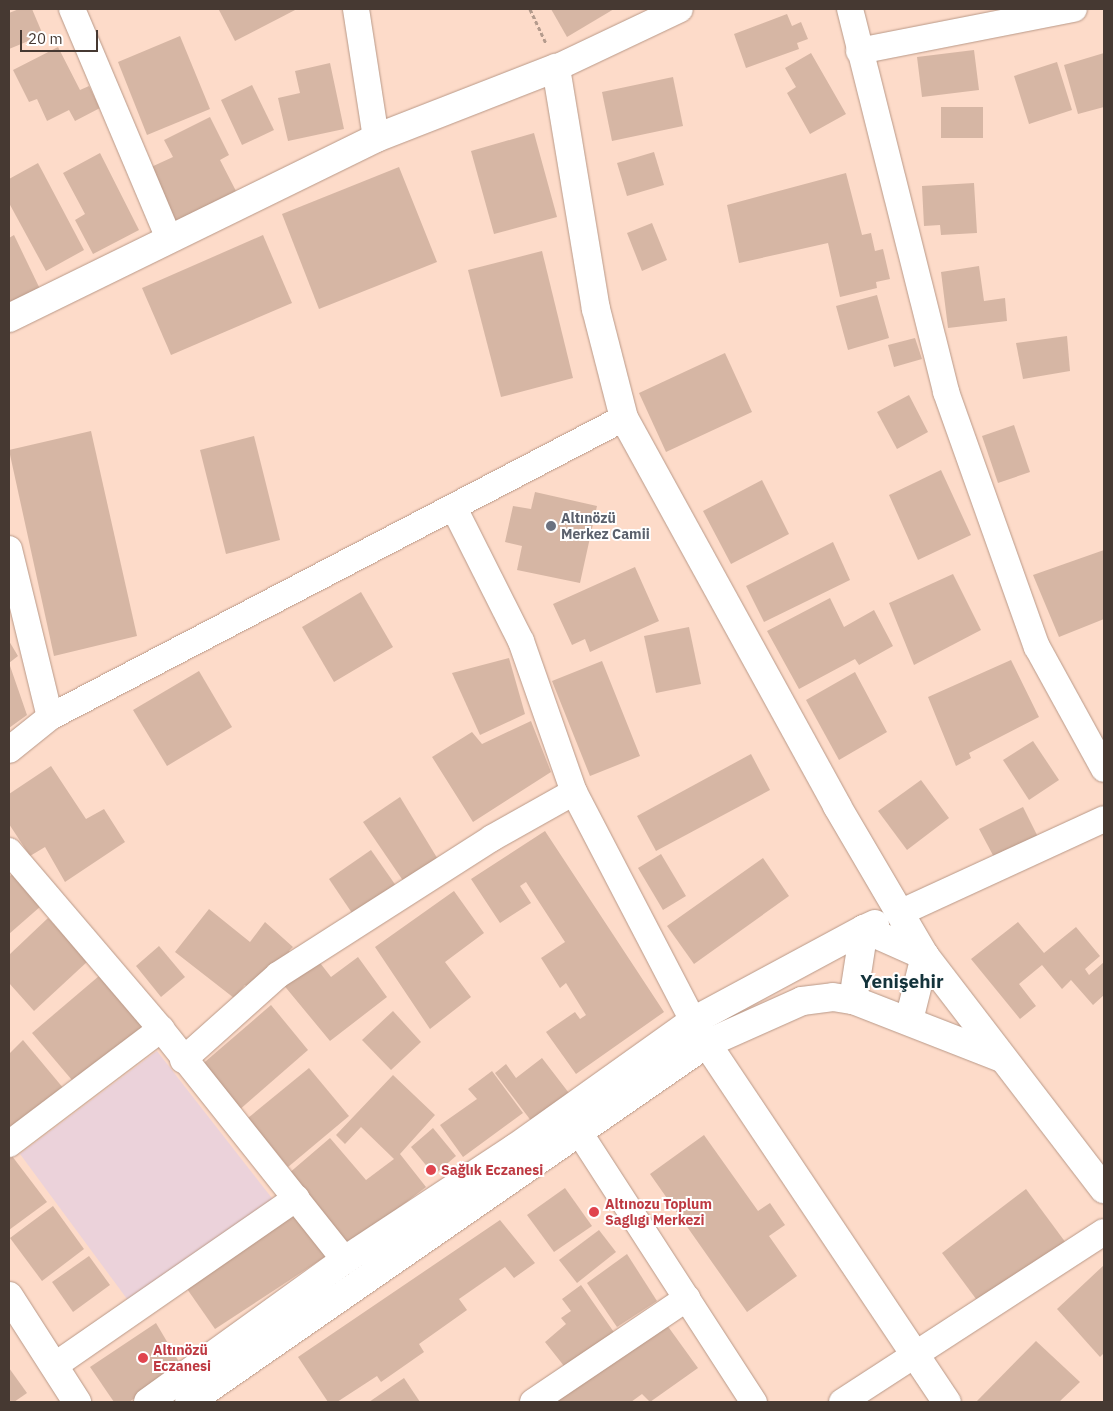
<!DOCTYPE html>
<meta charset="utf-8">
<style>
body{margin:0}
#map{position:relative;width:1113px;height:1411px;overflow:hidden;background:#fddbc9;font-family:"IBM Plex Sans",sans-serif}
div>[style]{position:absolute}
.commercial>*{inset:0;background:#ebd2da}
.building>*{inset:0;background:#d6b6a4}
.path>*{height:3px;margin-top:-1.5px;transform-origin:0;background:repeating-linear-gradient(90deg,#b49b8d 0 4px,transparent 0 6.5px)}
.roads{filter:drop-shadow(0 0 1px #b99988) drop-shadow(0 0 1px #b99988)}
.street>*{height:26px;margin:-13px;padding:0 13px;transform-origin:13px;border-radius:13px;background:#fff}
.secondary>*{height:28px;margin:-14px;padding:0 14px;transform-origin:14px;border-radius:14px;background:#fff}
.dots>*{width:14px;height:14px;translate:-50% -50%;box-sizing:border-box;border:2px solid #fff;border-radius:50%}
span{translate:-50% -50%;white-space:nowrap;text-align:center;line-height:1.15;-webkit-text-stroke:4px #fff;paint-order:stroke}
.worship-label{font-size:14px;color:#5b616d;font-weight:700}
.left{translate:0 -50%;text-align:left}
.health-label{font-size:14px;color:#be3a42;font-weight:700}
.district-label{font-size:19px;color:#13333b;font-weight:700}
.frame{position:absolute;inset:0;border:10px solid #463932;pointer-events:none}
.scale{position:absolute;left:20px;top:30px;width:78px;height:22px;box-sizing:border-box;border:2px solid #463932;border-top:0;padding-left:6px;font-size:15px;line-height:18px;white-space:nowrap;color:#463932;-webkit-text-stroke:4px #fff;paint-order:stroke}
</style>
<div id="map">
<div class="commercial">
<i style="clip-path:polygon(157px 1051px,275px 1202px,130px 1303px,20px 1154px)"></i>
</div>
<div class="building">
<i style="clip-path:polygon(19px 9px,32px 9px,43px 35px,9px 49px,9px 13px)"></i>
<i style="clip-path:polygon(297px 9px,235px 41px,219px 10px,221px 9px)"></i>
<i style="clip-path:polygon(551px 9px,614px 9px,567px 37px)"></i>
<i style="clip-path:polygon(787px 14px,792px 26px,801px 22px,808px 39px,797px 43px,799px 49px,746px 68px,734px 34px)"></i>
<i style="clip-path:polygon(180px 36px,210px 109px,147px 135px,118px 62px)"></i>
<i style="clip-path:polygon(58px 47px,80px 90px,89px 86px,100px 108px,75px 121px,69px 110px,47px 121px,37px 99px,29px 102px,13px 70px)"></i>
<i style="clip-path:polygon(974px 50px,979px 90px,922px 97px,917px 57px)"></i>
<i style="clip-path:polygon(811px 53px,846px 114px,810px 134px,787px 93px,796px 87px,785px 68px)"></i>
<i style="clip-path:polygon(1104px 53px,1104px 107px,1078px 114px,1064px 65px)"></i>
<i style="clip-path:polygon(1057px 62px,1072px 110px,1029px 124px,1014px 76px)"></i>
<i style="clip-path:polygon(330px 63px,344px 129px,288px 141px,278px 98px,300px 93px,295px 71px)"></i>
<i style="clip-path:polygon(673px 77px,683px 126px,612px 141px,602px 92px)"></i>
<i style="clip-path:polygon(252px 85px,274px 130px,242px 145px,221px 100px)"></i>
<i style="clip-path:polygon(941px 107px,983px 107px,983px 138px,941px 138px)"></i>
<i style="clip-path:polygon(210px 117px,229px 155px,220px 160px,236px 191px,176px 222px,149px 168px,173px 157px,164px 140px)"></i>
<i style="clip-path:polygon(534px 133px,557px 217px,494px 234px,471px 151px)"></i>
<i style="clip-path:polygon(654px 152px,664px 185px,627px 196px,617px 163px)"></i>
<i style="clip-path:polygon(100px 153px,139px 230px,93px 254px,75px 220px,85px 214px,63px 173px)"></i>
<i style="clip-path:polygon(38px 163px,84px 250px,46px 271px,9px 203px,9px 179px)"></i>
<i style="clip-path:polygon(399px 167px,437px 262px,319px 309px,282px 214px)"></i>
<i style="clip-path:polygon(846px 173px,862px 235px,871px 233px,875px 251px,883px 249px,890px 279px,876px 282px,877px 288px,840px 297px,828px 243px,739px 263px,727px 205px)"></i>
<i style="clip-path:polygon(974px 183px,977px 233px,941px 235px,940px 225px,924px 226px,922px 186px)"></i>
<i style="clip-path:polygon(652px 223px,667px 260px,642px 271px,627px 233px)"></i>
<i style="clip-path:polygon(14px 235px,40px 289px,9px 304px,9px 238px)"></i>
<i style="clip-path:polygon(263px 235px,292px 303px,171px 355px,142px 288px)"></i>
<i style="clip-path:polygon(542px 251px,573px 378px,501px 397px,468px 270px)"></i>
<i style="clip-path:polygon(979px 266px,984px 301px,1005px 298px,1007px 321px,948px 328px,941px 272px)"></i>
<i style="clip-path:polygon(877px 295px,889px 338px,848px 350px,836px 306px)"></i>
<i style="clip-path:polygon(1067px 336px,1070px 371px,1023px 379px,1016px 343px)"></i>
<i style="clip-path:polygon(915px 338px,922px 359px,894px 367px,888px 345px)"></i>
<i style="clip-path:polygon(725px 353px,752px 412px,666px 452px,639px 393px)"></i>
<i style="clip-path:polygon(909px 395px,928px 432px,897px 449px,877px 412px)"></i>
<i style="clip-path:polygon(1014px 425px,1030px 472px,998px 483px,982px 436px)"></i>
<i style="clip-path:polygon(91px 431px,137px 636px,54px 656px,9px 450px)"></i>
<i style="clip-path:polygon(254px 436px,280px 540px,226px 554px,200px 450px)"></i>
<i style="clip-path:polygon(941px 470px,971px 535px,918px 560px,889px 495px)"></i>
<i style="clip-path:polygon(762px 480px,789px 534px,731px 564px,703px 511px)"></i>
<i style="clip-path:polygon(535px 492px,597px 506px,580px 583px,517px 570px,522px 546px,505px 542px,513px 506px,531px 509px)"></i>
<i style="clip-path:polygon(833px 542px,850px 580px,764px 622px,746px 586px)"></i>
<i style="clip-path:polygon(1104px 550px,1104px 619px,1059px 637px,1033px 575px)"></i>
<i style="clip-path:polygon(635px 567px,659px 621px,590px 652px,585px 639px,572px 645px,553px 604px)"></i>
<i style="clip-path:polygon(953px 574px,981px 630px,914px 665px,889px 603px)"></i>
<i style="clip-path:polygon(361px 592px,393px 647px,334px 682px,302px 627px)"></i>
<i style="clip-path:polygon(830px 598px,844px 627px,874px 610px,893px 646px,859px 665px,855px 659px,799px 689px,767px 631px)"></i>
<i style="clip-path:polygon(689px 627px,701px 684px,656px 693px,644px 636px)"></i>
<i style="clip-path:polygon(9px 641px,18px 656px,9px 663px,27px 715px,9px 728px)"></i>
<i style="clip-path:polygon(509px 658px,525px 714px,480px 735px,452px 673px)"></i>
<i style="clip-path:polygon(1011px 660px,1039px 717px,969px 753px,971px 758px,956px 766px,928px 697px)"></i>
<i style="clip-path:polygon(602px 661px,640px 756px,590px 776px,552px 681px)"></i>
<i style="clip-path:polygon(199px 671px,232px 727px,167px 766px,133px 710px)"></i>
<i style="clip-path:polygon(855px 672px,887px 732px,839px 760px,806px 700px)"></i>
<i style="clip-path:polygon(531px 721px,551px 772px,473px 822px,432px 757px,472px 732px,482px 744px)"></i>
<i style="clip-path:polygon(1033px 741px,1059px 780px,1029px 800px,1003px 760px)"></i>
<i style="clip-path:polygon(751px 754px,770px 790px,656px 851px,637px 816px)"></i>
<i style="clip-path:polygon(51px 766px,86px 819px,104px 809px,125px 842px,65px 882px,45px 847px,30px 856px,9px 824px,9px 794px)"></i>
<i style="clip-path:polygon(921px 780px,949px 818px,907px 850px,878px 811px)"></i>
<i style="clip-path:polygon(400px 797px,439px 861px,406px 885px,363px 822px)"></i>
<i style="clip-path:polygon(1023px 807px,1038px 837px,995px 859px,979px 829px)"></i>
<i style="clip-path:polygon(545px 831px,664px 1012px,576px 1074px,546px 1032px,575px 1012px,580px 1019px,586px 1015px,566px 983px,560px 988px,541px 958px,565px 942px,526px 882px,520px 886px,531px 903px,500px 923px,471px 879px)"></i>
<i style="clip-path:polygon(371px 850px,399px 890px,356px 919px,329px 879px)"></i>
<i style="clip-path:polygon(661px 854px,686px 896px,663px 910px,638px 868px)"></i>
<i style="clip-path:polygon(763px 858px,789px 896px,694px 964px,667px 926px)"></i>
<i style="clip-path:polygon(13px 873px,41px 906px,9px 934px,9px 877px)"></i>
<i style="clip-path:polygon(454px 891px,484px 933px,445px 962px,471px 997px,430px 1029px,375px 947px)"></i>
<i style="clip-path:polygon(209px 909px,250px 942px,265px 922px,293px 947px,289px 951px,292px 954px,252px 990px,245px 985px,234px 998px,175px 952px)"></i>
<i style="clip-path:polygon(48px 918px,88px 961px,34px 1011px,9px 983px,9px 955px)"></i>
<i style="clip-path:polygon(1018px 922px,1044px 953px,1076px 927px,1100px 956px,1085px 969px,1089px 975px,1104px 962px,1104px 995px,1093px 1005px,1071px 980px,1062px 989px,1042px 965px,1019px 984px,1036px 1006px,1020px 1019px,971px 959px)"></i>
<i style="clip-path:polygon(159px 946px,185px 977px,161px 997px,136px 966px)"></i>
<i style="clip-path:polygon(358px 957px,387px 997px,330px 1041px,282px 983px,317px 959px,331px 977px)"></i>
<i style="clip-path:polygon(99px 976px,144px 1029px,77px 1086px,32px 1033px)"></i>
<i style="clip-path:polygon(271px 1005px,308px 1050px,238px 1111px,199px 1067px)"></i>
<i style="clip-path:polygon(393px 1011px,421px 1042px,391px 1070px,362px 1040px)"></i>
<i style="clip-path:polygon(23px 1040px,64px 1089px,9px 1131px,9px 1054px)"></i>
<i style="clip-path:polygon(542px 1058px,572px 1097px,535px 1126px,495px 1073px,506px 1064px,516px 1078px)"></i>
<i style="clip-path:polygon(309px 1068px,349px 1116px,288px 1167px,248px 1118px)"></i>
<i style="clip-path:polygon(492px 1071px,523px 1113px,463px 1157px,440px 1125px,477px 1099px,468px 1089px)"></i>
<i style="clip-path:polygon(393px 1075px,435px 1115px,400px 1154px,426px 1187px,348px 1247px,288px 1174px,330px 1138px,366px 1180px,394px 1159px,361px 1127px,345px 1144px,336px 1135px)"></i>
<i style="clip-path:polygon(433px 1128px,456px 1156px,434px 1175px,411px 1147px)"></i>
<i style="clip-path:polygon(704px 1135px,758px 1211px,770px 1203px,785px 1225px,769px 1236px,797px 1276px,747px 1312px,650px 1174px)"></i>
<i style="clip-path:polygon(12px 1156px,47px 1202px,9px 1230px,9px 1158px)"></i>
<i style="clip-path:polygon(565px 1188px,592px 1226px,554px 1252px,527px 1215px)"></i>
<i style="clip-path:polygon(1026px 1189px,1066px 1243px,982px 1307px,942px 1253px)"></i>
<i style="clip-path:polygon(53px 1206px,84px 1249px,42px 1281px,10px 1238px)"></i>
<i style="clip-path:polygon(297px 1210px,331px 1253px,215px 1329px,185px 1286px)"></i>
<i style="clip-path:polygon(500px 1220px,535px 1263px,514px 1278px,505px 1267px,459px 1299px,467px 1310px,419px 1344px,424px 1352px,381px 1382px,377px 1376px,337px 1402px,328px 1402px,298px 1357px)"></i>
<i style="clip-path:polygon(599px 1230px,616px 1252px,577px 1283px,559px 1260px)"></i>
<i style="clip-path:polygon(627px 1254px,657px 1301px,617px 1327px,587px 1283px)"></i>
<i style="clip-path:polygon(89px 1256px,110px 1285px,73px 1312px,52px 1282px)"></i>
<i style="clip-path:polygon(1104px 1265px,1104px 1353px,1100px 1357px,1057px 1309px)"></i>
<i style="clip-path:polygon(581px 1285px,618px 1338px,568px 1371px,545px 1342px,566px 1324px,561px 1318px,571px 1311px,562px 1299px)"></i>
<i style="clip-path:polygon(664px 1321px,698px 1368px,650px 1402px,642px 1394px,631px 1402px,559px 1402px,555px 1396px)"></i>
<i style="clip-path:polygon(156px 1323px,182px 1367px,129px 1402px,114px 1402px,90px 1367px)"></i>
<i style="clip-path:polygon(1036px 1341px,1080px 1382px,1059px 1402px,976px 1402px)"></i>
<i style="clip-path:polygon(9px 1368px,27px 1393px,14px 1402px,9px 1402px)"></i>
<i style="clip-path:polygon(404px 1378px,420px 1402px,369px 1402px)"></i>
</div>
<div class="path">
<i style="left:530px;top:9px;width:38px;rotate:65deg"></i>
</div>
<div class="roads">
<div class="street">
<i style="left:72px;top:9px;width:250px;rotate:67.1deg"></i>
<i style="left:356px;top:9px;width:131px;rotate:81.2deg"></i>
<i style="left:850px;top:9px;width:395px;rotate:75.9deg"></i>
<i style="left:946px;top:392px;width:271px;rotate:70.4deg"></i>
<i style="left:1037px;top:647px;width:139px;rotate:61.2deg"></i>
<i style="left:859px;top:51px;width:219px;rotate:-11.1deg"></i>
<i style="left:556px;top:68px;width:137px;rotate:-25.4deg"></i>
<i style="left:454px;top:508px;width:149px;rotate:63.3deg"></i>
<i style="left:521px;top:641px;width:160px;rotate:70.7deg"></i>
<i style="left:574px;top:792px;width:258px;rotate:62.5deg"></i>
<i style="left:9px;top:549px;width:173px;rotate:76.3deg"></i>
<i style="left:9px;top:750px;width:53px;rotate:-38.8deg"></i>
<i style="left:50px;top:717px;width:647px;rotate:-27.52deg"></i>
<i style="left:9px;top:851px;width:234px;rotate:49.5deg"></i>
<i style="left:161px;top:1029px;width:295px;rotate:51.5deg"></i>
<i style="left:902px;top:912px;width:222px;rotate:-24.7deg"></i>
<i style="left:183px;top:1060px;width:127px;rotate:-41.8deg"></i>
<i style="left:278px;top:975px;width:254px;rotate:-32.6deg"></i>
<i style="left:492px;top:838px;width:94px;rotate:-29.3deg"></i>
<i style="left:579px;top:1132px;width:322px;rotate:57.1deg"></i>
<i style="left:9px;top:1144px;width:191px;rotate:-37.1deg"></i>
<i style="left:54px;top:1366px;width:295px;rotate:-34.7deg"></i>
<i style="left:533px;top:1402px;width:186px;rotate:-34deg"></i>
<i style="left:842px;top:1402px;width:312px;rotate:-33deg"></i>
</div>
<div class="secondary">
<i style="left:9px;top:318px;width:409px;rotate:-26.1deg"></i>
<i style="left:376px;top:138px;width:193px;rotate:-21.3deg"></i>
<i style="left:556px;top:68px;width:244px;rotate:80.6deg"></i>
<i style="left:596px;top:309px;width:113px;rotate:75.6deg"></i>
<i style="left:624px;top:418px;width:443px;rotate:61.2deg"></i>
<i style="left:837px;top:806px;width:174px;rotate:59.6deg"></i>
<i style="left:925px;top:956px;width:66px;rotate:104deg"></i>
<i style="left:853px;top:1000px;width:72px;rotate:-81.2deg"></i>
<i style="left:864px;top:929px;width:12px;rotate:-24deg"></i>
<i style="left:697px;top:1029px;width:449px;rotate:56.2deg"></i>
<i style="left:9px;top:1296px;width:126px;rotate:57.3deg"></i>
<i style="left:148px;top:1402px;width:243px;rotate:-35.8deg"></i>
<i style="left:345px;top:1260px;width:204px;rotate:-33.4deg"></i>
<i style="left:515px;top:1148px;width:219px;rotate:-35.5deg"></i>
<i style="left:693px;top:1021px;width:194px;rotate:-28.3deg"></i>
<i style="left:864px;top:929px;width:67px;rotate:23.9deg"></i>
<i style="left:925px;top:956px;width:294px;rotate:52.5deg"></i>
<i style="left:189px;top:1402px;width:629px;rotate:-34.7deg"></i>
<i style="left:706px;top:1044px;width:105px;rotate:-24.1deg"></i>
<i style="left:802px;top:1001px;width:31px;rotate:-7deg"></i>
<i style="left:833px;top:997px;width:20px;rotate:9deg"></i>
<i style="left:853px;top:1000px;width:160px;rotate:21.3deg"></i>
</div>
</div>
<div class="dots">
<i style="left:551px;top:526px;background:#6b7280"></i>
<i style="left:431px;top:1170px;background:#e0444e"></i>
<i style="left:594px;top:1212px;background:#e0444e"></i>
<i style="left:143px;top:1358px;background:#e0444e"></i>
</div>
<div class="worship-label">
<span class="left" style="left:561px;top:526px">Altınözü<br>Merkez Camii</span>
</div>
<div class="health-label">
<span class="left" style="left:441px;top:1170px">Sağlık Eczanesi</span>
<span class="left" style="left:605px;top:1212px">Altınozu Toplum<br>Saglıgı Merkezi</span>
<span class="left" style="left:153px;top:1358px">Altınözü<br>Eczanesi</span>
</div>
<div class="district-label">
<span style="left:902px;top:982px">Yenişehir</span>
</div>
<div class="frame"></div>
<div class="scale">20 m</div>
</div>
